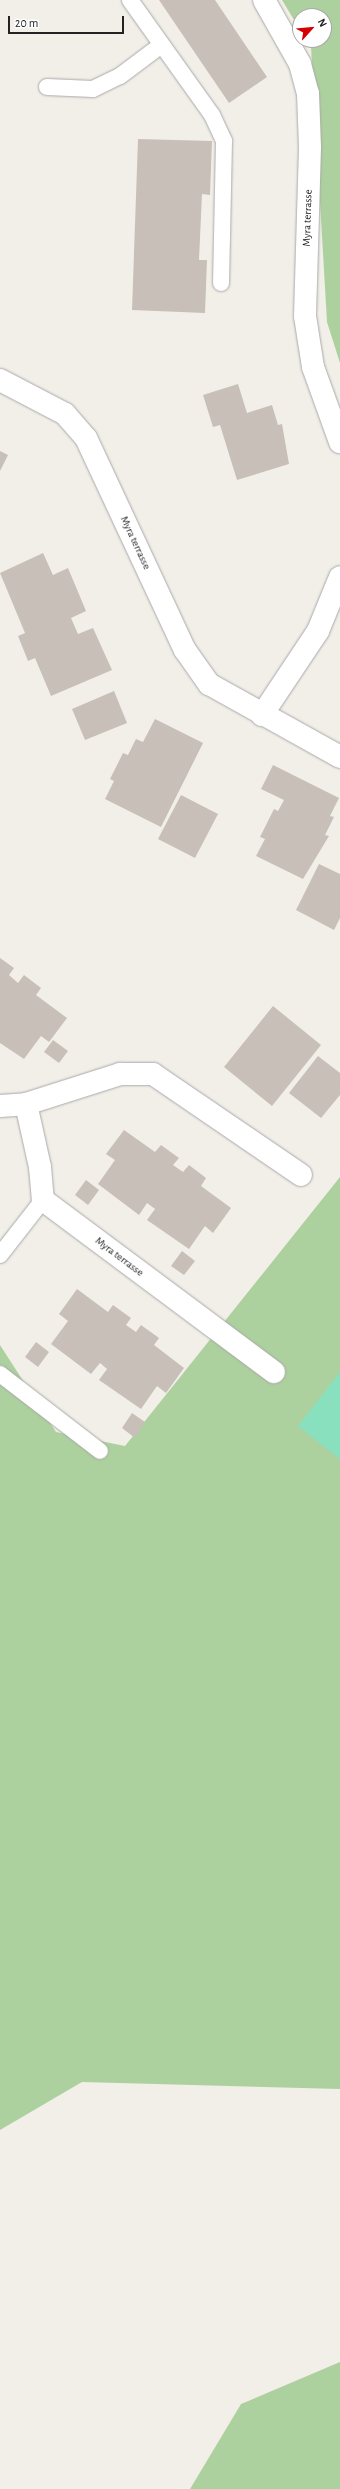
<!DOCTYPE html>
<style>
body{margin:0}
#map{position:relative;width:340px;height:2489px;overflow:hidden;background:#f2efe9;font-family:"Alegreya Sans",sans-serif}
div>[style]{position:absolute}
.forest>*{inset:0;background:#add19e}
.pitch>*{inset:0;background:#88e0be}
.building>*{inset:0;background:#c7bfb8}
.roads{filter:drop-shadow(0 0 1px #a9a9a9) drop-shadow(0 0 1px #a9a9a9)}
.service>*{height:16px;margin:-8px;padding:0 8px;transform-origin:8px;border-radius:8px;background:#fff}
.minor>*{height:22px;margin:-11px;padding:0 11px;transform-origin:11px;border-radius:11px;background:#fff}
span{translate:-50% -50%;white-space:nowrap;text-align:center;line-height:1.15;-webkit-text-stroke:4px #fff;paint-order:stroke}
.street-label{font-size:11px;color:#222}
.north{position:absolute;left:292px;top:8px;width:40px;height:40px;box-sizing:border-box;background:#fff;border:1px solid #a7a7a7;border-radius:50%;rotate:63deg;font-size:11px;font-weight:700;line-height:16px;text-align:center;color:#222}
.north::after{content:'';display:block;margin:auto;width:14px;height:18px;background:#d40000;clip-path:polygon(50% 0,100% 100%,50% 72%,0 100%)}
.scale{position:absolute;left:8px;top:16px;width:116px;height:18px;box-sizing:border-box;border:2px solid #222;border-top:0;padding-left:5px;font-size:12px;line-height:14px;white-space:nowrap;color:#222;-webkit-text-stroke:3px #fff;paint-order:stroke}
</style>
<div id="map">
<div class="forest">
<i style="clip-path:polygon(282px 0,340px 0,340px 363px,327px 322px,311px 47px,306px 40px,324px 40px,324px 16px,300px 16px,300px 30px)"></i>
<i style="clip-path:polygon(340px 1177px,340px 2089px,82px 2082px,0 2130px,0 1345px,56px 1432px,125px 1446px)"></i>
<i style="clip-path:polygon(340px 2362px,340px 2489px,190px 2489px,241px 2404px)"></i>
</div>
<div class="pitch">
<i style="clip-path:polygon(340px 1372px,340px 1459px,298px 1426px)"></i>
</div>
<div class="building">
<i style="clip-path:polygon(159px 0,215px 0,267px 77px,229px 103px)"></i>
<i style="clip-path:polygon(138px 139px,212px 141px,210px 195px,202px 194px,199px 260px,207px 260px,205px 313px,132px 310px)"></i>
<i style="clip-path:polygon(238px 384px,247px 413px,272px 405px,278px 425px,282px 424px,289px 464px,237px 480px,220px 425px,213px 427px,203px 395px)"></i>
<i style="clip-path:polygon(0 451px,8px 455px,0 471px)"></i>
<i style="clip-path:polygon(43px 553px,53px 575px,68px 568px,86px 611px,71px 618px,78px 634px,93px 628px,112px 670px,51px 696px,35px 658px,28px 661px,18px 636px,25px 633px,0 573px)"></i>
<i style="clip-path:polygon(114px 691px,127px 723px,85px 740px,72px 709px)"></i>
<i style="clip-path:polygon(155px 719px,203px 743px,161px 827px,105px 799px,114px 781px,110px 779px,123px 753px,128px 755px,136px 739px,143px 742px)"></i>
<i style="clip-path:polygon(273px 765px,339px 798px,330px 816px,334px 817px,325px 835px,329px 836px,303px 879px,256px 856px,265px 839px,260px 837px,274px 809px,278px 811px,284px 800px,261px 789px)"></i>
<i style="clip-path:polygon(181px 795px,218px 814px,195px 858px,158px 839px)"></i>
<i style="clip-path:polygon(319px 864px,340px 874px,340px 918px,334px 930px,296px 910px)"></i>
<i style="clip-path:polygon(0 958px,14px 968px,9px 975px,18px 983px,24px 975px,41px 988px,36px 995px,67px 1018px,49px 1042px,41px 1036px,24px 1059px,0 1043px)"></i>
<i style="clip-path:polygon(273px 1006px,321px 1045px,272px 1106px,224px 1067px)"></i>
<i style="clip-path:polygon(53px 1040px,68px 1051px,59px 1063px,44px 1052px)"></i>
<i style="clip-path:polygon(318px 1056px,340px 1073px,340px 1095px,321px 1118px,289px 1093px)"></i>
<i style="clip-path:polygon(124px 1130px,155px 1152px,161px 1145px,179px 1158px,173px 1165px,183px 1172px,189px 1165px,206px 1178px,201px 1186px,231px 1208px,213px 1233px,205px 1226px,189px 1249px,147px 1220px,155px 1209px,147px 1203px,139px 1215px,98px 1184px,115px 1160px,106px 1154px)"></i>
<i style="clip-path:polygon(86px 1180px,99px 1190px,88px 1205px,75px 1195px)"></i>
<i style="clip-path:polygon(182px 1251px,195px 1261px,184px 1275px,171px 1266px)"></i>
<i style="clip-path:polygon(77px 1289px,108px 1312px,113px 1305px,131px 1318px,126px 1325px,136px 1332px,141px 1325px,159px 1338px,154px 1345px,184px 1368px,166px 1393px,157px 1386px,141px 1409px,99px 1380px,107px 1369px,100px 1363px,91px 1374px,51px 1344px,68px 1321px,59px 1314px)"></i>
<i style="clip-path:polygon(36px 1342px,49px 1352px,38px 1367px,25px 1357px)"></i>
<i style="clip-path:polygon(132px 1413px,145px 1422px,135px 1438px,122px 1428px)"></i>
</div>
<div class="roads">
<div class="service">
<i style="left:130px;top:0;width:141px;rotate:54.5deg"></i>
<i style="left:212px;top:115px;width:29px;rotate:65deg"></i>
<i style="left:224px;top:141px;width:142px;rotate:91.2deg"></i>
<i style="left:47px;top:87px;width:46px;rotate:2.5deg"></i>
<i style="left:93px;top:89px;width:30px;rotate:-26deg"></i>
<i style="left:120px;top:76px;width:50px;rotate:-36.9deg"></i>
<i style="left:0;top:1255px;width:70px;rotate:-52deg"></i>
<i style="left:0;top:1374px;width:126px;rotate:37.6deg"></i>
</div>
<div class="minor">
<i style="left:264px;top:0;width:73px;rotate:60.6deg"></i>
<i style="left:300px;top:64px;width:30px;rotate:75deg"></i>
<i style="left:308px;top:93px;width:54px;rotate:87.9deg"></i>
<i style="left:310px;top:147px;width:169px;rotate:91.7deg"></i>
<i style="left:305px;top:316px;width:52px;rotate:81.1deg"></i>
<i style="left:313px;top:367px;width:80px;rotate:70.2deg"></i>
<i style="left:0;top:380px;width:73px;rotate:27.6deg"></i>
<i style="left:65px;top:414px;width:32px;rotate:49deg"></i>
<i style="left:86px;top:438px;width:234px;rotate:65deg"></i>
<i style="left:185px;top:650px;width:42px;rotate:54.8deg"></i>
<i style="left:209px;top:684px;width:150px;rotate:29.1deg"></i>
<i style="left:262px;top:715px;width:101px;rotate:-56.3deg"></i>
<i style="left:318px;top:631px;width:58px;rotate:-67.8deg"></i>
<i style="left:26px;top:1104px;width:65px;rotate:77.5deg"></i>
<i style="left:40px;top:1167px;width:33px;rotate:85deg"></i>
<i style="left:43px;top:1200px;width:288px;rotate:36.7deg"></i>
<i style="left:0;top:1106px;width:26px;rotate:-4deg"></i>
<i style="left:26px;top:1104px;width:99px;rotate:-17.7deg"></i>
<i style="left:120px;top:1074px;width:33px"></i>
<i style="left:153px;top:1074px;width:179px;rotate:34.3deg"></i>
</div>
</div>
<div class="street-label">
<span style="left:308px;top:218px;rotate:-88deg">Myra terrasse</span>
<span style="left:135px;top:543px;rotate:65deg">Myra terrasse</span>
<span style="left:119px;top:1257px;rotate:37deg">Myra terrasse</span>
</div>
<div class="north">N</div>
<div class="scale">20 m</div>
</div>
